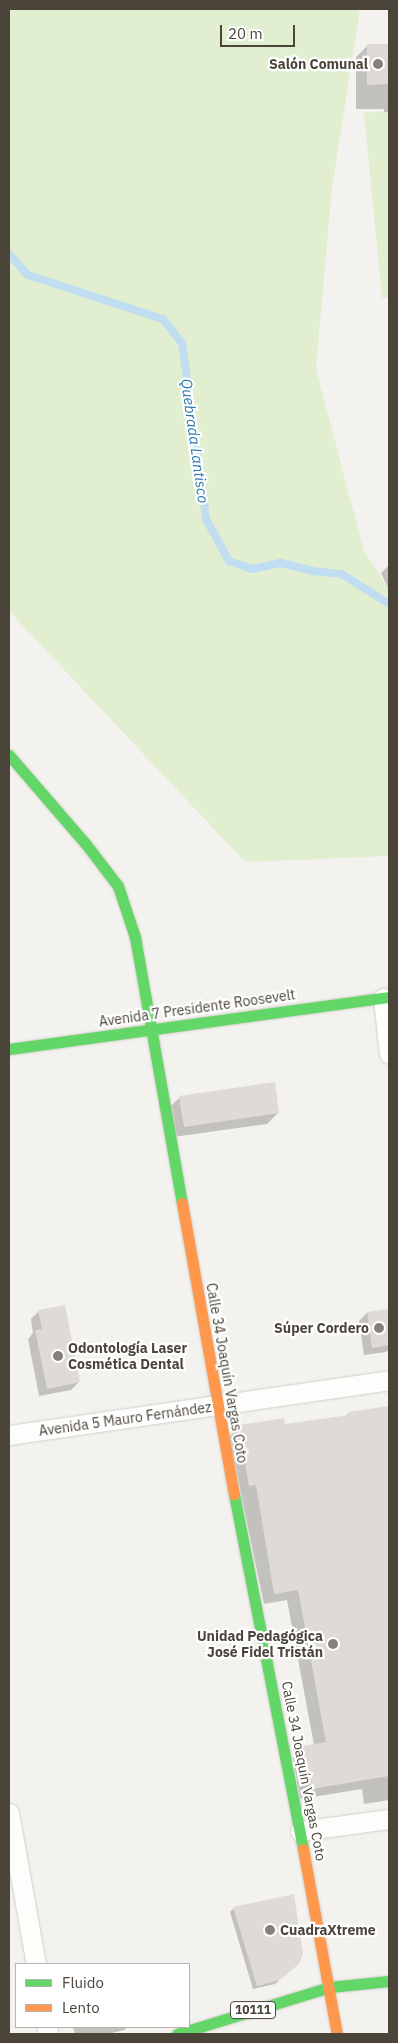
<!DOCTYPE html>
<meta charset="utf-8">
<style>
body{margin:0}
#map{position:relative;width:398px;height:2043px;overflow:hidden;background:#f4f2ee;font-family:"IBM Plex Sans",sans-serif}
div>[style]{position:absolute}
.green>*{inset:0;background:#e1eecf}
.shadow>*{inset:0;background:#0003}
.stream>*{height:8px;margin:-4px;padding:0 4px;transform-origin:4px;border-radius:4px;background:#c0ddf1}
.building>*{inset:0;background:#dedbd6}
.roads{filter:drop-shadow(0 0 1px #d2d0cb) drop-shadow(0 0 1px #d2d0cb)}
.street>*{height:19px;margin:-9.5px;padding:0 9.5px;transform-origin:9.5px;border-radius:9.5px;background:#fdfdfc}
.fast>*{height:11px;margin:-5.5px;padding:0 5.5px;transform-origin:5.5px;border-radius:5.5px;background:#63d668}
.slow>*{height:11px;margin:-5.5px;padding:0 5.5px;transform-origin:5.5px;border-radius:5.5px;background:#ff974d}
.dots>*{width:14px;height:14px;translate:-50% -50%;box-sizing:border-box;border:2px solid #fff;border-radius:50%}
span{translate:-50% -50%;white-space:nowrap;text-align:center;line-height:1.15;-webkit-text-stroke:4.5px #fff;paint-order:stroke}
.shield-label span{padding:1px 4px;background:#fff;border:1px solid;border-radius:4px;-webkit-text-stroke-width:0}
.shield-label{font-size:12px;color:#4b4439;font-weight:700}
.poi-label{font-size:14px;color:#4b4439;font-weight:700}
.right{translate:-100% -50%;text-align:right}
.left{translate:0 -50%;text-align:left}
.street-label{font-size:14px;color:#4b4439}
.water-label{font-size:15px;color:#2e7ab2;font-style:italic}
.frame{position:absolute;inset:0;border:10px solid #4b4439;pointer-events:none}
.legend{position:absolute;left:15px;top:1963px;width:175px;height:65px;box-sizing:border-box;background:#fff;border:1px solid #b7b4b0;margin:0;padding:6px 9px;list-style:none;font-size:15px;color:#4b4439}
.legend li{display:flex;align-items:center;gap:10px;height:25px}
.legend b{width:25px;border:1px solid #b7b4b0}
.scale{position:absolute;left:220px;top:25px;width:75px;height:22px;box-sizing:border-box;border:2px solid #4b4439;border-top:0;padding-left:6px;font-size:15px;line-height:18px;white-space:nowrap;color:#4b4439;-webkit-text-stroke:4px #fff;paint-order:stroke}
</style>
<div id="map">
<div class="green">
<i style="clip-path:polygon(9px 9px,360px 9px,332px 187px,316px 369px,364px 551px,389px 589px,389px 856px,245px 862px,9px 611px)"></i>
<i style="clip-path:polygon(389px 111px,389px 297px,382px 298px,364px 113px)"></i>
</div>
<div class="shadow">
<i style="clip-path:polygon(367px 46px,389px 46px,389px 112px,384px 112px,384px 109px,356px 109px,356px 57px)"></i>
<i style="clip-path:polygon(389px 565px,389px 590px,381px 573px)"></i>
<i style="clip-path:polygon(179px 1098px,278px 1113px,267px 1124px,173px 1137px,168px 1109px)"></i>
<i style="clip-path:polygon(389px 1310px,389px 1349px,386px 1352px,364px 1355px,359px 1321px,367px 1313px)"></i>
<i style="clip-path:polygon(39px 1311px,79px 1382px,71px 1390px,39px 1396px,28px 1339px,33px 1333px,31px 1319px)"></i>
<i style="clip-path:polygon(389px 1407px,389px 1800px,364px 1804px,362px 1789px,300px 1799px,293px 1758px,303px 1747px,314px 1745px,287px 1600px,264px 1604px,229px 1437px,240px 1426px,284px 1425px,345px 1417px,349px 1413px)"></i>
<i style="clip-path:polygon(234px 1908px,293px 1968px,275px 1984px,253px 1989px,230px 1912px)"></i>
<i style="clip-path:polygon(73px 2027px,128px 2027px,124px 2030px,108px 2034px,75px 2034px)"></i>
</div>
<div class="stream">
<i style="left:9px;top:254px;width:28px;rotate:48deg"></i>
<i style="left:28px;top:275px;width:142px;rotate:18.1deg"></i>
<i style="left:163px;top:319px;width:31px;rotate:52deg"></i>
<i style="left:182px;top:343px;width:178px;rotate:82.2deg"></i>
<i style="left:206px;top:519px;width:48px;rotate:61.3deg"></i>
<i style="left:229px;top:561px;width:24px;rotate:19deg"></i>
<i style="left:252px;top:569px;width:30px;rotate:-12deg"></i>
<i style="left:281px;top:563px;width:32px;rotate:14deg"></i>
<i style="left:312px;top:571px;width:30px;rotate:6deg"></i>
<i style="left:342px;top:574px;width:56px;rotate:32.6deg"></i>
</div>
<div class="building">
<i style="clip-path:polygon(367px 44px,389px 44px,389px 84px,367px 85px)"></i>
<i style="clip-path:polygon(275px 1082px,279px 1113px,184px 1127px,179px 1096px)"></i>
<i style="clip-path:polygon(65px 1305px,80px 1382px,47px 1389px,35px 1330px,42px 1329px,38px 1310px)"></i>
<i style="clip-path:polygon(389px 1309px,389px 1345px,372px 1348px,367px 1312px)"></i>
<i style="clip-path:polygon(389px 1406px,389px 1776px,311px 1789px,303px 1746px,326px 1742px,298px 1590px,274px 1594px,256px 1485px,249px 1486px,239px 1425px,284px 1418px,285px 1424px,349px 1415px,348px 1412px)"></i>
<i style="clip-path:polygon(294px 1894px,303px 1954px,299px 1964px,280px 1980px,257px 1986px,233px 1907px)"></i>
</div>
<div class="roads">
<div class="street">
<i style="left:383px;top:998px;width:56px;rotate:83.9deg"></i>
<i style="left:9px;top:1435px;width:384px;rotate:-8.2deg"></i>
<i style="left:9px;top:1813px;width:153px;rotate:79.9deg"></i>
<i style="left:300px;top:1831px;width:90px;rotate:-7.7deg"></i>
<i style="left:47px;top:2027px;width:7px;rotate:82deg"></i>
</div>
<div class="fast">
<i style="left:9px;top:755px;width:116px;rotate:49.2deg"></i>
<i style="left:85px;top:843px;width:54px;rotate:52.5deg"></i>
<i style="left:118px;top:886px;width:54px;rotate:71.6deg"></i>
<i style="left:135px;top:937px;width:270px;rotate:80deg"></i>
<i style="left:9px;top:1049px;width:384px;rotate:-7.8deg"></i>
<i style="left:234px;top:1494px;width:362px;rotate:79deg"></i>
<i style="left:177px;top:2034px;width:160px;rotate:-17.1deg"></i>
<i style="left:330px;top:1987px;width:59px;rotate:-5.8deg"></i>
</div>
<div class="slow">
<i style="left:182px;top:1203px;width:296px;rotate:79.9deg"></i>
<i style="left:303px;top:1849px;width:188px;rotate:79.6deg"></i>
</div>
</div>
<div class="dots">
<i style="left:378px;top:64px;background:#868178"></i>
<i style="left:379px;top:1328px;background:#868178"></i>
<i style="left:58px;top:1356px;background:#868178"></i>
<i style="left:333px;top:1644px;background:#868178"></i>
<i style="left:270px;top:1930px;background:#868178"></i>
</div>
<div class="shield-label">
<span style="left:253px;top:2010px">10111</span>
</div>
<div class="poi-label">
<span class="right" style="left:368px;top:64px">Salón Comunal</span>
<span class="right" style="left:369px;top:1328px">Súper Cordero</span>
<span class="left" style="left:68px;top:1356px">Odontología Laser<br>Cosmética Dental</span>
<span class="right" style="left:323px;top:1644px">Unidad Pedagógica<br>José Fidel Tristán</span>
<span class="left" style="left:280px;top:1930px">CuadraXtreme</span>
</div>
<div class="street-label">
<span style="left:197px;top:1008px;rotate:-8deg">Avenida 7 Presidente Roosevelt</span>
<span style="left:227px;top:1373px;rotate:80deg">Calle 34 Joaquín Vargas Coto</span>
<span style="left:125px;top:1419px;rotate:-8deg">Avenida 5 Mauro Fernández</span>
<span style="left:304px;top:1771px;rotate:79deg">Calle 34 Joaquín Vargas Coto</span>
</div>
<div class="water-label">
<span style="left:195px;top:441px;rotate:82deg">Quebrada Lantisco</span>
</div>
<div class="frame"></div>
<ul class="legend">
<li><b style="height:6px;background:#63d668"></b>Fluido</li>
<li><b style="height:6px;background:#ff974d"></b>Lento</li>
</ul>
<div class="scale">20 m</div>
</div>
